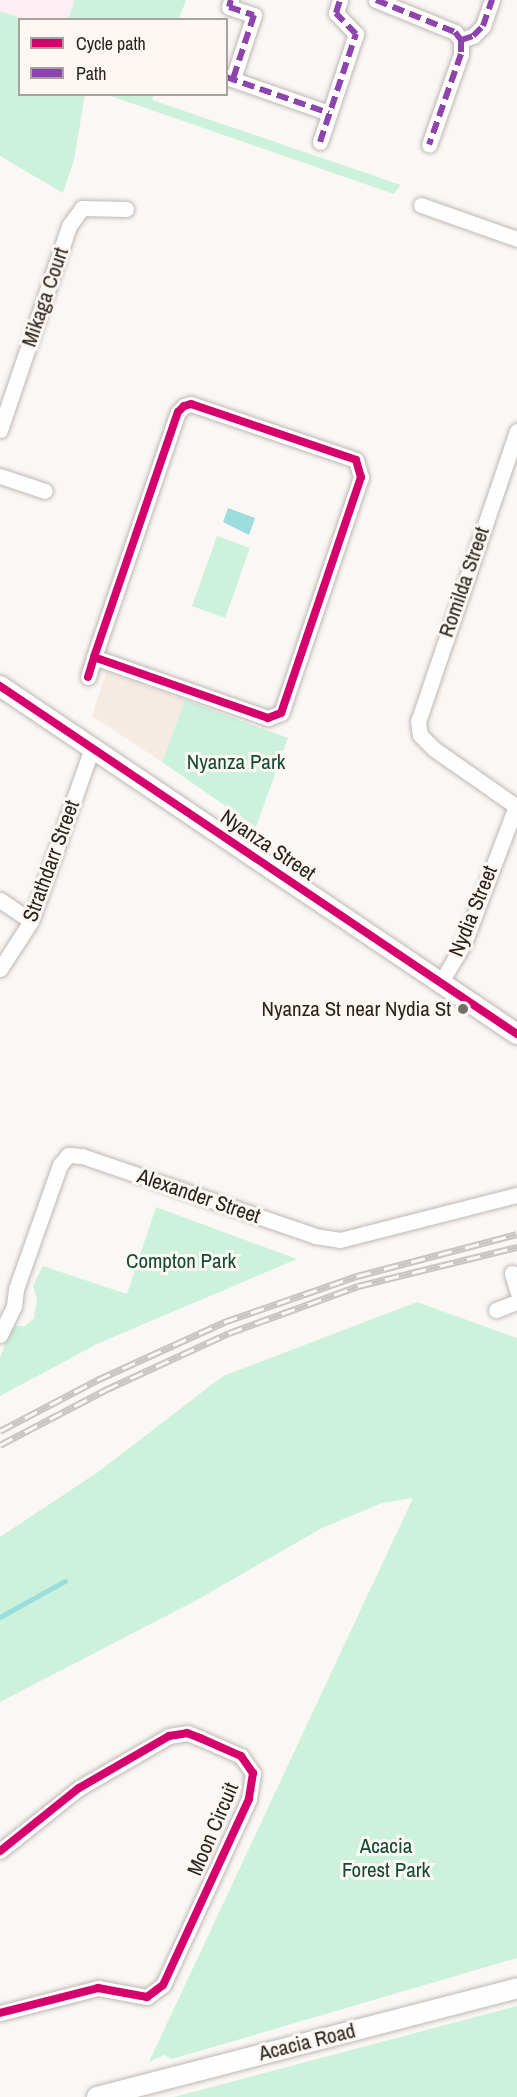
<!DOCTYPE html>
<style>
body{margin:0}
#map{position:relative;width:517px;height:2097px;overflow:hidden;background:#faf7f5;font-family:"Archivo Narrow",sans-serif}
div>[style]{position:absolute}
.built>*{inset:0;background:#f6ebe3}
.industrial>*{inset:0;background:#fdeef3}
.green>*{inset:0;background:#ccf2dd}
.water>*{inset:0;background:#9cddde}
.stream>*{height:4.5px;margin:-2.25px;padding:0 2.25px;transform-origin:2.25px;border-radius:2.25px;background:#9cddde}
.roads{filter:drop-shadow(0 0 2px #beb8b4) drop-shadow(0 0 2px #beb8b4)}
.minor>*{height:15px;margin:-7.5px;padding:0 7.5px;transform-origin:7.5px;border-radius:7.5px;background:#fefefe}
.tertiary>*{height:20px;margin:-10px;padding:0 10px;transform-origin:10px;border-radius:10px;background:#fefefe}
.rail>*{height:7px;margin-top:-3.5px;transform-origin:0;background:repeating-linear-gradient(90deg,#fcf7f3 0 14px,#c7c6c5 0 28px);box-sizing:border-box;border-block:2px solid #c7c6c5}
.quiet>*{height:6px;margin-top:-3px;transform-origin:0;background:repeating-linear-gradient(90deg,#8e44ad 0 12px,transparent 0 18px)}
.cycleway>*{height:8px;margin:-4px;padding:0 4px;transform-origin:4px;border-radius:4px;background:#d6006c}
.dots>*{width:16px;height:16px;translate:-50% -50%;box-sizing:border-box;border:3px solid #fcf7f3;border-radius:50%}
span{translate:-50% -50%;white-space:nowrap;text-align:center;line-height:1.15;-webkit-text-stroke:6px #fcf7f3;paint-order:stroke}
.street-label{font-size:21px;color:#2b231d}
.park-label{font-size:21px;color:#114b33}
.poi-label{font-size:21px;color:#2b231d}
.right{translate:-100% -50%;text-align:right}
.legend{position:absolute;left:18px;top:18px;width:210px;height:78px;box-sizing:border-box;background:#fcf7f3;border:2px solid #a8a29d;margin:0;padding:8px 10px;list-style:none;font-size:18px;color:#2b231d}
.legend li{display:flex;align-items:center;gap:12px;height:30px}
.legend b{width:30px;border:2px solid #a8a29d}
</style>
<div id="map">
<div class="built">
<i style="clip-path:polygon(106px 672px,185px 700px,162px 762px,92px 716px)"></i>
</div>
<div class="industrial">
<i style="clip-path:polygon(0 0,75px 0,68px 19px,23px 19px,0 11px)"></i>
</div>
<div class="green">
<i style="clip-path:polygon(75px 0,186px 0,179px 19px,68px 19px)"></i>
<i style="clip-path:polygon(0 11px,23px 19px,20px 20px,20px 94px,85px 95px,74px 160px,63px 193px,0 156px)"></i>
<i style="clip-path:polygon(108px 95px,154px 95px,152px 100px,401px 185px,394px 194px)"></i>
<i style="clip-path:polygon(217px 536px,250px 548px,225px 618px,192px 606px)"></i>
<i style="clip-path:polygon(185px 700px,288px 738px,256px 827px,162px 762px)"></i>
<i style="clip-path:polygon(156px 1207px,297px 1259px,99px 1343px,0 1396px,0 1358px,11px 1326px,25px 1326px,34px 1318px,37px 1299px,33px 1286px,43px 1266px,127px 1294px)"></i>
<i style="clip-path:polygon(417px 1302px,517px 1338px,517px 1958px,172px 2059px,164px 2055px,149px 2062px,413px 1498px,382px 1503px,322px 1528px,195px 1601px,0 1702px,0 1537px,98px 1472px,223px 1376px)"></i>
<i style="clip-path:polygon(517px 2006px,517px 2097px,174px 2097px)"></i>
</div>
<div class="water">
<i style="clip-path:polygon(228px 508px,255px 518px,249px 535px,223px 522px)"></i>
</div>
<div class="stream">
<i style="left:0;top:1617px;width:74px;rotate:-29deg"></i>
</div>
<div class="roads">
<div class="minor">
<i style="left:231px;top:0;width:7px;rotate:106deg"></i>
<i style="left:229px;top:7px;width:26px;rotate:18deg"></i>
<i style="left:254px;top:15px;width:67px;rotate:108.2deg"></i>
<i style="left:376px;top:0;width:85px;rotate:22.1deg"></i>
<i style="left:455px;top:32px;width:10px;rotate:53deg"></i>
<i style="left:461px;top:40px;width:14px;rotate:90deg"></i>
<i style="left:461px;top:54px;width:96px;rotate:109.4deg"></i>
<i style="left:461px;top:40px;width:13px;rotate:-18deg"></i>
<i style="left:473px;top:36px;width:14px;rotate:-45deg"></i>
<i style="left:483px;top:26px;width:28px;rotate:-71deg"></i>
<i style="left:226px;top:77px;width:109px;rotate:19.3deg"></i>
<i style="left:320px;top:142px;width:114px;rotate:-71.6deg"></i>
<i style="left:356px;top:34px;width:29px;rotate:-134deg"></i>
<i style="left:336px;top:13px;width:14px;rotate:-73deg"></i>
<i style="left:421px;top:205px;width:102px;rotate:19.5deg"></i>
<i style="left:0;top:430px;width:215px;rotate:-71.3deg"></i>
<i style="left:69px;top:226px;width:22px;rotate:-54deg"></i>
<i style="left:82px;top:208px;width:44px;rotate:1.3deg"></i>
<i style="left:517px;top:431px;width:306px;rotate:108.8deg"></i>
<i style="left:418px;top:721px;width:14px;rotate:82deg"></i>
<i style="left:420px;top:735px;width:20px;rotate:45deg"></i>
<i style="left:434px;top:749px;width:101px;rotate:34.9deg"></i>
<i style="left:0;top:476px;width:47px;rotate:18.4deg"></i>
<i style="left:88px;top:677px;width:21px;rotate:-73deg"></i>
<i style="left:94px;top:657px;width:259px;rotate:-71.1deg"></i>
<i style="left:178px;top:412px;width:8px;rotate:-45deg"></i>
<i style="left:184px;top:406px;width:7px;rotate:-16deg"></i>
<i style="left:191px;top:404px;width:174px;rotate:18.7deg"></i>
<i style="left:356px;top:460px;width:18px;rotate:74deg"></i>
<i style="left:361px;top:477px;width:249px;rotate:108.7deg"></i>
<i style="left:281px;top:713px;width:14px;rotate:159deg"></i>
<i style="left:268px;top:718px;width:184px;rotate:-160.7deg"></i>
<i style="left:0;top:900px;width:37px;rotate:34deg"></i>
<i style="left:0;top:969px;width:57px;rotate:-57.1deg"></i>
<i style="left:31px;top:921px;width:183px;rotate:-70.6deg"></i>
<i style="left:441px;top:982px;width:45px;rotate:-59.5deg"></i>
<i style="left:464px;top:943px;width:147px;rotate:-69.2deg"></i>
<i style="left:512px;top:1273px;width:19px;rotate:74deg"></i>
<i style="left:496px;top:1310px;width:22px;rotate:-21deg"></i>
<i style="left:0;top:1335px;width:32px;rotate:-64deg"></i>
<i style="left:14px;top:1306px;width:17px;rotate:-83deg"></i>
<i style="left:16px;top:1289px;width:132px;rotate:-70.5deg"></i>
<i style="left:60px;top:1165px;width:13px;rotate:-51deg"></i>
<i style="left:68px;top:1155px;width:14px;rotate:4deg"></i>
<i style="left:82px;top:1156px;width:246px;rotate:18.9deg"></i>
<i style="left:315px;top:1236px;width:25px;rotate:9deg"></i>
<i style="left:340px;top:1240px;width:183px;rotate:-14.3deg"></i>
<i style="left:0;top:1851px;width:101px;rotate:-38.6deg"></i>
<i style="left:79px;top:1788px;width:104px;rotate:-30deg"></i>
<i style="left:169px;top:1736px;width:18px;rotate:-9deg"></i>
<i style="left:187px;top:1733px;width:14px;rotate:21deg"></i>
<i style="left:200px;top:1738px;width:45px;rotate:23.7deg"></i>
<i style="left:241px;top:1756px;width:21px;rotate:55deg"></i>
<i style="left:253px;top:1773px;width:26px;rotate:99deg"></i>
<i style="left:249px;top:1799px;width:205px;rotate:114.8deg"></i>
<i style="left:163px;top:1985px;width:20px;rotate:143deg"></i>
<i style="left:147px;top:1997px;width:50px;rotate:-169.6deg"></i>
<i style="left:98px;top:1988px;width:101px;rotate:165.7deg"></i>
</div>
<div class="tertiary">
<i style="left:0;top:686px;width:623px;rotate:33.95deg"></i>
<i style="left:97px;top:2097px;width:434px;rotate:-14.5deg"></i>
</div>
</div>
<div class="rail">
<i style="left:0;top:1431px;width:110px;rotate:-27.7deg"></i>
<i style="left:97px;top:1380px;width:140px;rotate:-24.5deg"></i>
<i style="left:224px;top:1322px;width:141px;rotate:-19.1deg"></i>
<i style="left:357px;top:1276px;width:165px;rotate:-14.7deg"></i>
<i style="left:0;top:1445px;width:119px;rotate:-27.6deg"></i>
<i style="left:105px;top:1390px;width:136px;rotate:-24.7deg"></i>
<i style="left:229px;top:1333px;width:137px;rotate:-20deg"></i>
<i style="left:358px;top:1286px;width:164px;rotate:-13.8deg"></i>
</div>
<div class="quiet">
<i style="left:231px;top:0;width:7px;rotate:106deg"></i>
<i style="left:229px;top:7px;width:26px;rotate:18deg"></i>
<i style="left:254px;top:15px;width:67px;rotate:108.2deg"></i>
<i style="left:376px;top:0;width:85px;rotate:22.1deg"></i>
<i style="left:455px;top:32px;width:10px;rotate:53deg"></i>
<i style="left:461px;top:40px;width:14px;rotate:90deg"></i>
<i style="left:461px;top:54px;width:96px;rotate:109.4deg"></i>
<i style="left:461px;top:40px;width:13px;rotate:-18deg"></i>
<i style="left:473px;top:36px;width:14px;rotate:-45deg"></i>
<i style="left:483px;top:26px;width:28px;rotate:-71deg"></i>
<i style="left:226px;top:77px;width:109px;rotate:19.3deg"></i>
<i style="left:320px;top:142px;width:114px;rotate:-71.6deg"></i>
<i style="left:356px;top:34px;width:29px;rotate:-134deg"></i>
<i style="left:336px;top:13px;width:14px;rotate:-73deg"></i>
</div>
<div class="cycleway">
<i style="left:88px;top:677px;width:21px;rotate:-73deg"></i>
<i style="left:94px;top:657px;width:259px;rotate:-71.1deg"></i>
<i style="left:178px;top:412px;width:8px;rotate:-45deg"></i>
<i style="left:184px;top:406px;width:7px;rotate:-16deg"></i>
<i style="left:191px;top:404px;width:174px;rotate:18.7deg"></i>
<i style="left:356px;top:460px;width:18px;rotate:74deg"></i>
<i style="left:361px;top:477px;width:249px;rotate:108.7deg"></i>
<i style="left:281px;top:713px;width:14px;rotate:159deg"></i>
<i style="left:268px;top:718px;width:184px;rotate:-160.7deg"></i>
<i style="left:0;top:686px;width:623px;rotate:33.95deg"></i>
<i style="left:0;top:1851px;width:101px;rotate:-38.6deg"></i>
<i style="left:79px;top:1788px;width:104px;rotate:-30deg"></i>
<i style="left:169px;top:1736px;width:18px;rotate:-9deg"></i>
<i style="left:187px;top:1733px;width:14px;rotate:21deg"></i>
<i style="left:200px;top:1738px;width:45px;rotate:23.7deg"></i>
<i style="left:241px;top:1756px;width:21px;rotate:55deg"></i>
<i style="left:253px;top:1773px;width:26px;rotate:99deg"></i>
<i style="left:249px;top:1799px;width:205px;rotate:114.8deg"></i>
<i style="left:163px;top:1985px;width:20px;rotate:143deg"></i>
<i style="left:147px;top:1997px;width:50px;rotate:-169.6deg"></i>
<i style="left:98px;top:1988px;width:101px;rotate:165.7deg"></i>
</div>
<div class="dots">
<i style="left:463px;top:1009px;background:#736d69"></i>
</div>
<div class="street-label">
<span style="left:45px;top:297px;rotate:-71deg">Mikaga Court</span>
<span style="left:464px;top:582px;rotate:-71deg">Romilda Street</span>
<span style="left:268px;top:845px;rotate:34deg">Nyanza Street</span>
<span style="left:51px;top:861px;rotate:-70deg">Strathdarr Street</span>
<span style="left:473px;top:911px;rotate:-68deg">Nydia Street</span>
<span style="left:199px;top:1196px;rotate:19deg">Alexander Street</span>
<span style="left:213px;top:1829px;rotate:-67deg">Moon Circuit</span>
<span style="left:307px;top:2042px;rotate:-14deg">Acacia Road</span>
</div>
<div class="park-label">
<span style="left:236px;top:762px">Nyanza Park</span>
<span style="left:181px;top:1261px">Compton Park</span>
<span style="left:386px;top:1858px">Acacia<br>Forest Park</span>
</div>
<div class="poi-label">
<span class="right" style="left:451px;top:1009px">Nyanza St near Nydia St</span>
</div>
<ul class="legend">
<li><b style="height:8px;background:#d6006c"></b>Cycle path</li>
<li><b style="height:8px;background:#8e44ad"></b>Path</li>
</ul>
</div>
